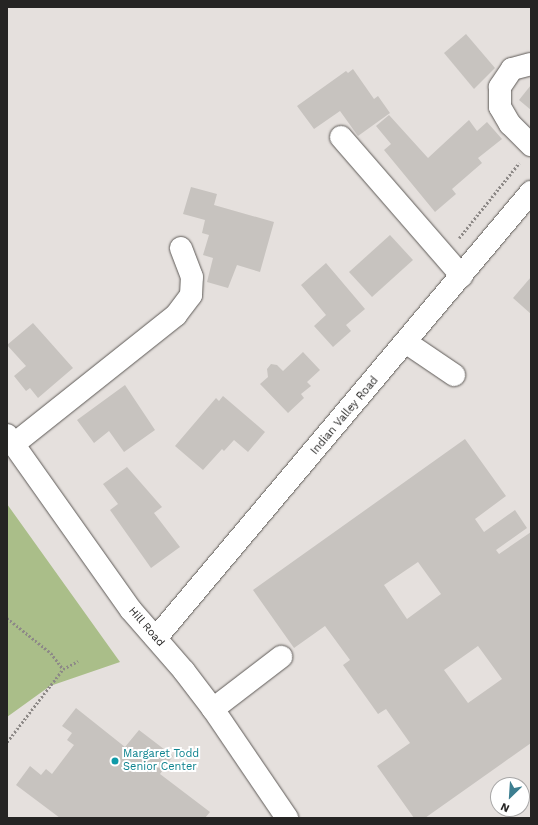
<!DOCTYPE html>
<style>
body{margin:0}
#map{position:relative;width:538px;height:825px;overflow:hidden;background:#e5e0dd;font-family:"Work Sans",sans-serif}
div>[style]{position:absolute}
.green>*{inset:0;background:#aabe89}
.building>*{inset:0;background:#c7c3bf}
.path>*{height:2.5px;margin-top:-1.25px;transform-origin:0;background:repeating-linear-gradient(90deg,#8d8987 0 2px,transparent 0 4px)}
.roads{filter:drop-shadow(0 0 1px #5d5956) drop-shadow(0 0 1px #5d5956)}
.minor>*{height:22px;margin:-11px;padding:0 11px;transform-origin:11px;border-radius:11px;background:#fff}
.dots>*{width:11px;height:11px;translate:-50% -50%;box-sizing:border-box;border:2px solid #fff;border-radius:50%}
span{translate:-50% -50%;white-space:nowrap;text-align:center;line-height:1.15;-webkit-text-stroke:4px #fff;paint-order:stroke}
.street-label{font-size:11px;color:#252423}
.culture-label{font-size:11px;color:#0d838f}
.left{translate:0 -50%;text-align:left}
.frame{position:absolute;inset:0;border:8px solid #252423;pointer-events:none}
.north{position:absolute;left:490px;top:777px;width:40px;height:40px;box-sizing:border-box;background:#fff;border:1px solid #a8a7a7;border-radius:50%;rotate:205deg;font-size:11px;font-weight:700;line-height:16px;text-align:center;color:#252423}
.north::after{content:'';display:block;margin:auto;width:14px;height:18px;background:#3d7e90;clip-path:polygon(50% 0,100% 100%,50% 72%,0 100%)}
</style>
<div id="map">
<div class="green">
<i style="clip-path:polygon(7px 504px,120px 662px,50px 686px,7px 717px)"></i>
</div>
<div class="building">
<i style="clip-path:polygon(466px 34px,495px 68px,474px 89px,444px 53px)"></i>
<i style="clip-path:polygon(353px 69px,374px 99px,378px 96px,390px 113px,358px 136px,340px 111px,314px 129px,297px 106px,346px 71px,348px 73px)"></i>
<i style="clip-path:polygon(531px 85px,531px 110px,519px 100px)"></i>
<i style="clip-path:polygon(389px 115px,428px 158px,469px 120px,477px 131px,487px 122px,502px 139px,478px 158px,482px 163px,452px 189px,456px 194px,435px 212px,384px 150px,391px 144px,376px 126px)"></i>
<i style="clip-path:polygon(191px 187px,217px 194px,214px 205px,274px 222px,260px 272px,237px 265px,228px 288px,207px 282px,213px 258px,203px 255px,209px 235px,202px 233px,205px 220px,183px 214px)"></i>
<i style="clip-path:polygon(390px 235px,413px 260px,372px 297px,349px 272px)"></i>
<i style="clip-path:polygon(326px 263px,365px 309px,346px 325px,351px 331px,333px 347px,314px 326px,326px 315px,301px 285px)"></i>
<i style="clip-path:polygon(531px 277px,531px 314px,513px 298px)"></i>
<i style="clip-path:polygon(33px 323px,73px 368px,38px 398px,30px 388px,26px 391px,14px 376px,26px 366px,7px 345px)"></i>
<i style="clip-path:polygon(303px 352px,320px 370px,307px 382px,311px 386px,301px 394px,304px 398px,288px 413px,260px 384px,268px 377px,267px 369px,271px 364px,277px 365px,283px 371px)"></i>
<i style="clip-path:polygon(125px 385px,155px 430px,124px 452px,109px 431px,94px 443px,77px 420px)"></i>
<i style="clip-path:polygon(223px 396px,265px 432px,248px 452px,234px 440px,224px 451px,222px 449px,203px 470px,175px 446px,216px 398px,219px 401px)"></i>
<i style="clip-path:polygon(evenodd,465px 439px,506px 496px,475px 519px,484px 532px,515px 510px,527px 528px,496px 550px,499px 554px,531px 532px,531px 743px,425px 818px,414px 818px,377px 766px,410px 743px,386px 709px,378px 714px,343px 665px,350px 660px,325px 626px,294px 648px,253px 590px,465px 439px,418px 562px,441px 594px,407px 619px,384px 585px,418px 562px,465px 439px,478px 646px,502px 679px,468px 703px,444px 670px,478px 646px)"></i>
<i style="clip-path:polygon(127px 467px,162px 507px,154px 513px,180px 547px,151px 568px,110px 510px,118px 504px,103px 484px)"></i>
<i style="clip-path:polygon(76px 708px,125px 747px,139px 730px,173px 756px,160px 774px,210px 812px,205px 818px,60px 818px,16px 785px,30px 766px,41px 775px,46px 769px,52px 774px,74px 745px,67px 740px,72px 733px,62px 726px)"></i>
</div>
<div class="path">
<i style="left:459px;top:238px;width:96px;rotate:-51.3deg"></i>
<i style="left:7px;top:618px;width:56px;rotate:38.5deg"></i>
<i style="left:51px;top:653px;width:20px;rotate:53deg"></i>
<i style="left:7px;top:742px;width:92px;rotate:-52.5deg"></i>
<i style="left:63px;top:669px;width:17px;rotate:-28deg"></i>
</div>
<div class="roads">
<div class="minor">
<i style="left:531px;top:64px;width:20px;rotate:165deg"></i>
<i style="left:512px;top:69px;width:22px;rotate:124deg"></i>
<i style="left:500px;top:87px;width:20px;rotate:90deg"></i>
<i style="left:500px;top:107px;width:20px;rotate:60deg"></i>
<i style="left:510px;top:124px;width:30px;rotate:45deg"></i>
<i style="left:341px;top:137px;width:184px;rotate:49deg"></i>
<i style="left:407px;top:343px;width:57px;rotate:34.2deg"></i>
<i style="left:7px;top:435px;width:214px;rotate:54.7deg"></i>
<i style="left:131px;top:610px;width:81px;rotate:49deg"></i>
<i style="left:184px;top:671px;width:48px;rotate:52.7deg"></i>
<i style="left:213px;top:709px;width:132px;rotate:55.8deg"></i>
<i style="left:14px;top:444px;width:207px;rotate:-38.5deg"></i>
<i style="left:176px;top:315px;width:25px;rotate:-53deg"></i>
<i style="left:191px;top:295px;width:18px;rotate:-87deg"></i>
<i style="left:192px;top:277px;width:31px;rotate:-111deg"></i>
<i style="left:156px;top:638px;width:583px;rotate:-49.94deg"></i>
<i style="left:213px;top:709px;width:86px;rotate:-37.4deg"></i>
</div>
</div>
<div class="dots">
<i style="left:115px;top:761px;background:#0f9aa8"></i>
</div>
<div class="street-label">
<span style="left:345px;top:416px;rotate:-50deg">Indian Valley Road</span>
<span style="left:146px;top:627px;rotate:49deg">Hill Road</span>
</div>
<div class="culture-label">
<span class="left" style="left:123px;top:761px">Margaret Todd<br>Senior Center</span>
</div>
<div class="frame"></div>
<div class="north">N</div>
</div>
